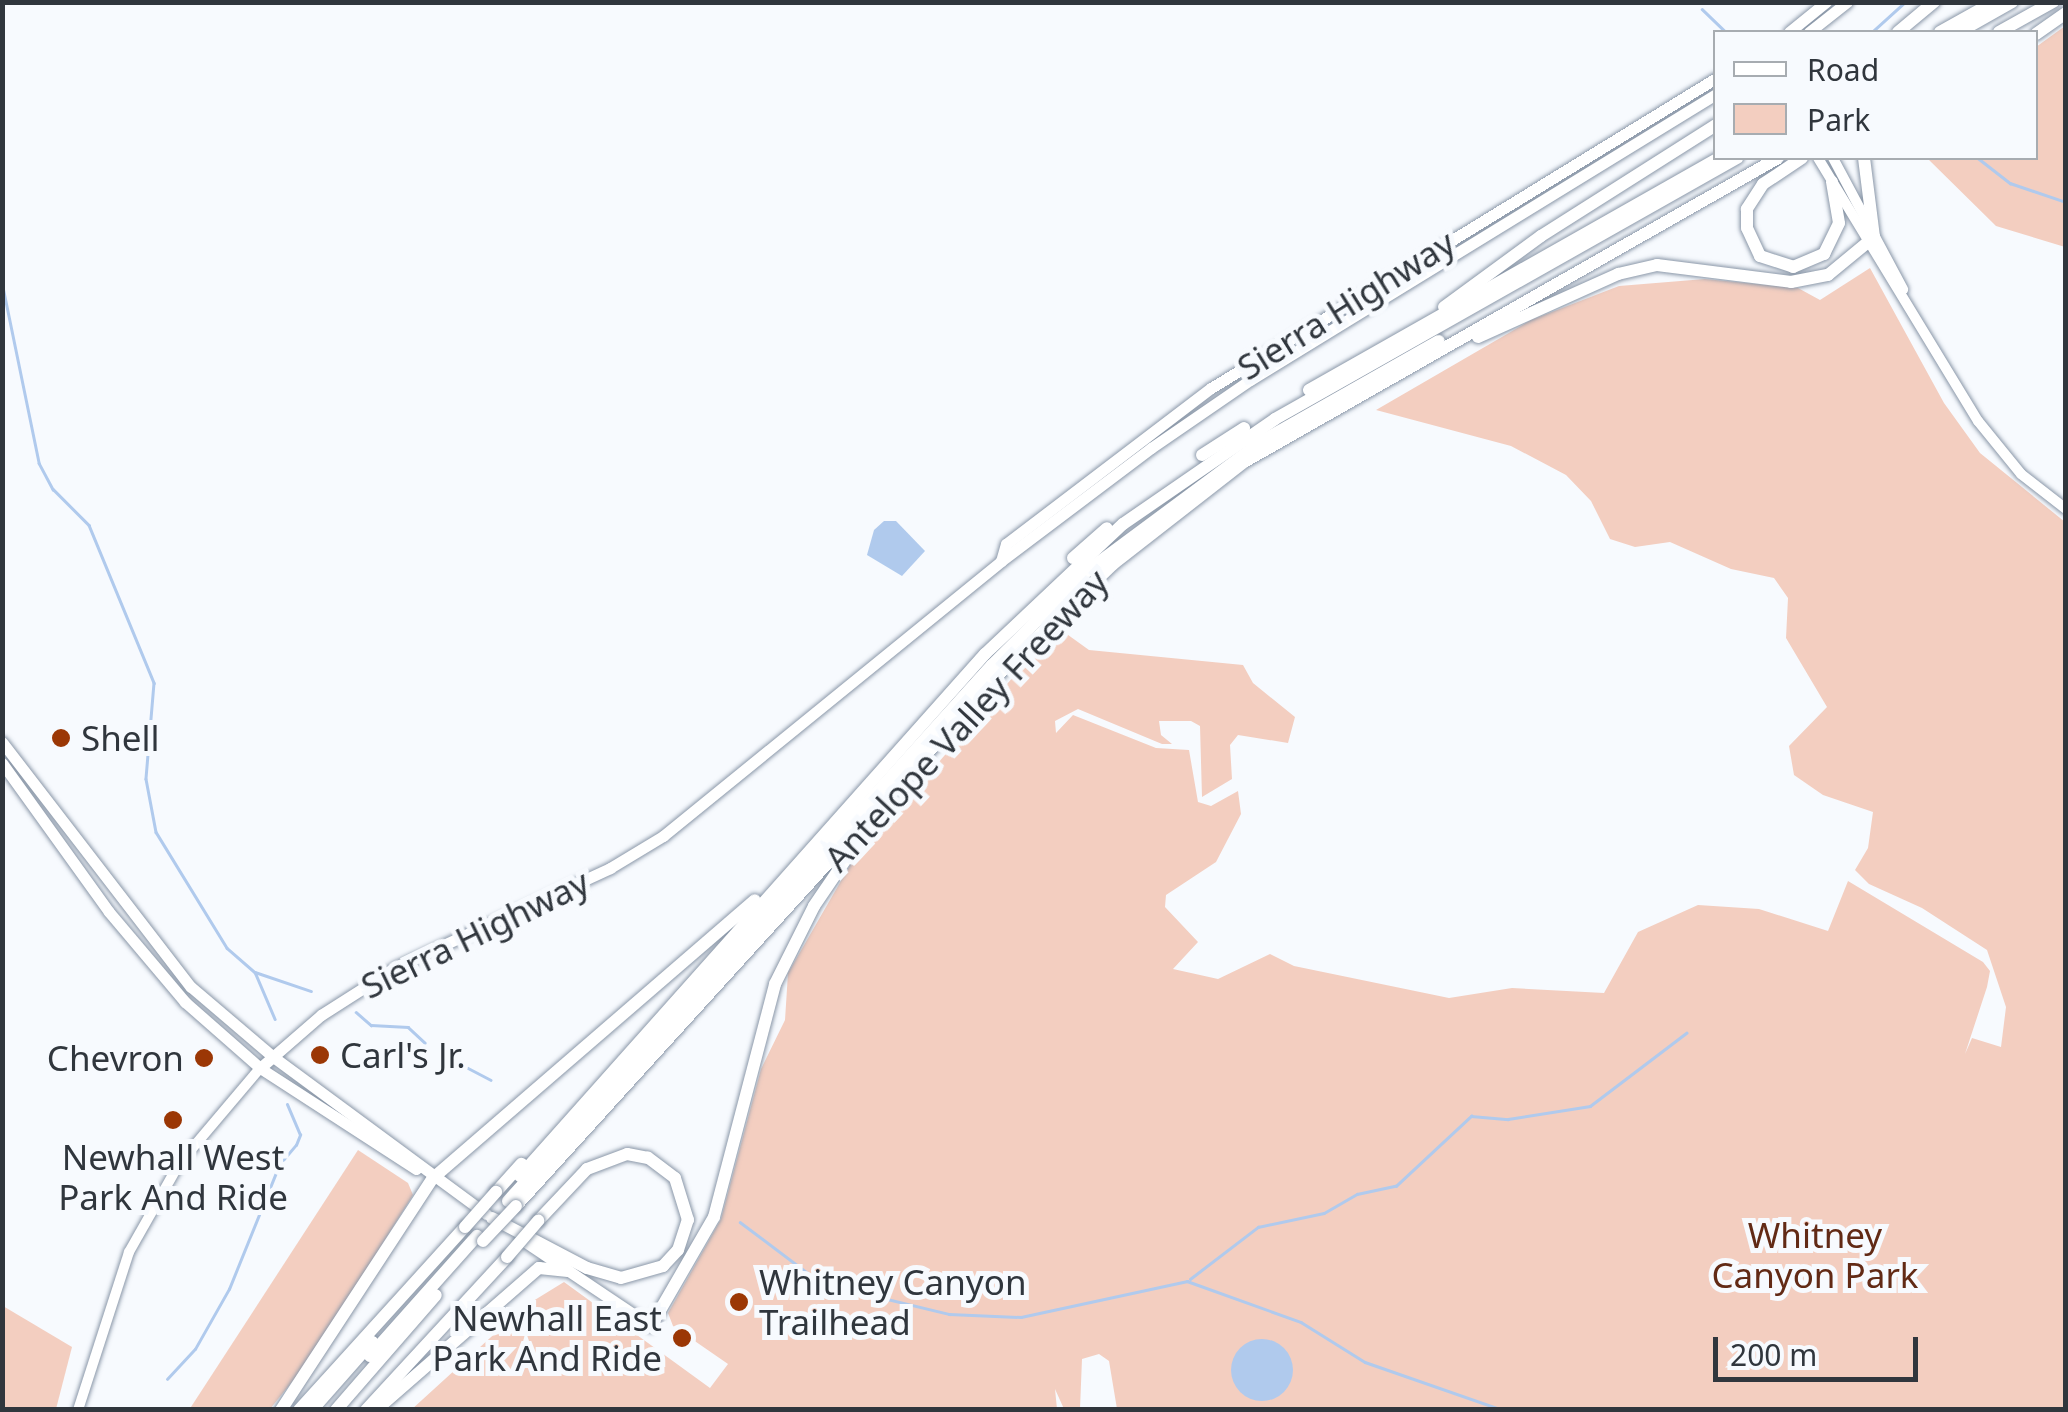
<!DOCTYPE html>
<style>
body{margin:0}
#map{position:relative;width:2068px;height:1412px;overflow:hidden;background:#f7fafe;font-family:"Noto Sans",sans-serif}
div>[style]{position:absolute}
.green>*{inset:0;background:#f3cec0}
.water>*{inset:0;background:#b0caed}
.round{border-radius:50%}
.stream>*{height:2.5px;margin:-1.25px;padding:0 1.25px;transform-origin:1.25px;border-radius:1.25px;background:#b0caed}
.roads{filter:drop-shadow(0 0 2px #8a97a8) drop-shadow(0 0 2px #8a97a8)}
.secondary>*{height:10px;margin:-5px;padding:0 5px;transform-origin:5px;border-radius:5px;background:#fff}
.primary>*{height:11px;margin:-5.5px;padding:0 5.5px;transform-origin:5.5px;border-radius:5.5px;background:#fff}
.motorway>*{height:12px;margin:-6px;padding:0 6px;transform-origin:6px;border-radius:6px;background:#fff}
.bridges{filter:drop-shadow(0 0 2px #8a97a8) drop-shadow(0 0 2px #8a97a8)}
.motorway-bridge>*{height:12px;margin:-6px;padding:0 6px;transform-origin:6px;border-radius:6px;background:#fff}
.dots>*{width:28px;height:28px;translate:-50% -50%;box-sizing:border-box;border:5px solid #f7fafe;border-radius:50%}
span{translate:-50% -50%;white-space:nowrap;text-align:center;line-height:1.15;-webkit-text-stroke:10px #f7fafe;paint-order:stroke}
.street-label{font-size:35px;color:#30363d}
.poi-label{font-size:35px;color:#30363d}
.left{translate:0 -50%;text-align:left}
.right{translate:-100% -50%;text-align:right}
.park-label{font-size:35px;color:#622a15}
.frame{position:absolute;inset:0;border:5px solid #30363d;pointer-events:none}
.legend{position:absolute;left:1713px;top:30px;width:325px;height:130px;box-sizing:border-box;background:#f7fafe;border:2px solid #a7acb1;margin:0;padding:12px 18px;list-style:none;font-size:30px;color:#30363d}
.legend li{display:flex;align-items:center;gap:20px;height:50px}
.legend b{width:50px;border:2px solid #a7acb1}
.scale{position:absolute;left:1713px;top:1337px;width:205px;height:45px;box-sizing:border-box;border:5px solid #30363d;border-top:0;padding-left:12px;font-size:30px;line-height:35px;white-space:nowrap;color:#30363d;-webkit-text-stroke:8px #f7fafe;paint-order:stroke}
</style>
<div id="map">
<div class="green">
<i style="clip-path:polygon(2065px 26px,2065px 247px,1996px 226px,1927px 158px,2036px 158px,2036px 47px)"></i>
<i style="clip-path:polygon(1870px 268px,1944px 403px,1980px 453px,2065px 522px,2065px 1409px,1117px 1409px,1109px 1361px,1099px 1354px,1082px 1359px,1080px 1409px,1064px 1409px,1055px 1389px,1057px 1409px,411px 1410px,525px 1306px,564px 1282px,710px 1388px,728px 1364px,673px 1326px,668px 1313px,721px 1219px,761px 1069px,785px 1020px,788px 973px,853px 860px,1057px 627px,1089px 650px,1243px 665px,1253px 683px,1295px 717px,1288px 743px,1238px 735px,1230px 745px,1232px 779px,1202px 797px,1200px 726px,1191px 721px,1159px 721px,1161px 735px,1172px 744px,1162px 744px,1078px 709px,1055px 721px,1056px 733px,1073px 715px,1156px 748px,1189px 750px,1198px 802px,1211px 806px,1238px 791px,1241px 814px,1216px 862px,1166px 895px,1165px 907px,1198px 942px,1173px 969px,1218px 979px,1270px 954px,1294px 966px,1449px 998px,1512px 988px,1604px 993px,1638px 932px,1698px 905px,1759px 909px,1828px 931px,1848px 881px,1983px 962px,1990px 971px,1987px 987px,1965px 1054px,1972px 1038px,2001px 1047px,2006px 1007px,1987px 950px,1922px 908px,1869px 884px,1855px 870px,1868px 848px,1873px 812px,1823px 795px,1794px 775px,1789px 746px,1827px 707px,1786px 638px,1788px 598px,1774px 578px,1731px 569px,1670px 542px,1635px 547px,1610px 539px,1591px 501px,1566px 475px,1511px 446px,1376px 410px,1531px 320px,1619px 286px,1705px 279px,1798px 288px,1820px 300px)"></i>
<i style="clip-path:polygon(358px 1150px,408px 1183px,413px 1195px,309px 1361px,270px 1409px,189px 1410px)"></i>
<i style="clip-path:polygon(3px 1306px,72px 1347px,56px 1409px,3px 1409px)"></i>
</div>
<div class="water">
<i style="clip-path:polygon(884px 521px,896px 521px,925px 551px,902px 576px,867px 555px,874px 530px)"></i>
<i class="round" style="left:1231px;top:1339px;width:62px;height:62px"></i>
</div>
<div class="stream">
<i style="left:1702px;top:9px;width:33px;rotate:44deg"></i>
<i style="left:1872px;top:32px;width:45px;rotate:-42.3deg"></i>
<i style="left:1978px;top:158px;width:41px;rotate:38deg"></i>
<i style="left:2010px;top:183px;width:59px;rotate:18.7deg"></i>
<i style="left:2px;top:282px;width:185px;rotate:78.4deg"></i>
<i style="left:39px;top:463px;width:30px;rotate:62deg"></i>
<i style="left:53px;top:489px;width:51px;rotate:45deg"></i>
<i style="left:89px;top:525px;width:171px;rotate:67.6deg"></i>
<i style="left:154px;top:683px;width:96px;rotate:94.8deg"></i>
<i style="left:146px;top:779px;width:54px;rotate:79.3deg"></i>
<i style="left:156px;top:832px;width:136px;rotate:58.5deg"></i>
<i style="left:227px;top:948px;width:37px;rotate:41deg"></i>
<i style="left:255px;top:972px;width:51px;rotate:66.9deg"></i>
<i style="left:255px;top:972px;width:59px;rotate:18.7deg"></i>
<i style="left:356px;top:1012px;width:20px;rotate:41deg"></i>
<i style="left:371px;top:1025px;width:37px;rotate:3deg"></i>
<i style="left:408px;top:1027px;width:23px;rotate:43deg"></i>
<i style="left:449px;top:1058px;width:47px;rotate:27.6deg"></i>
<i style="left:740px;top:1222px;width:101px;rotate:37deg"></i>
<i style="left:821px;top:1283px;width:132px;rotate:13.6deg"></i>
<i style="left:949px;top:1314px;width:72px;rotate:2.4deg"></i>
<i style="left:1021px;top:1317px;width:170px;rotate:-12.2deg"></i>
<i style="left:1187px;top:1281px;width:121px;rotate:19.8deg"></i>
<i style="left:1301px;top:1322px;width:75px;rotate:32deg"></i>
<i style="left:1365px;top:1362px;width:146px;rotate:19.2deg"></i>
<i style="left:1190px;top:1279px;width:86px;rotate:-37.4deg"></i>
<i style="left:1258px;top:1227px;width:67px;rotate:-12deg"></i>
<i style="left:1324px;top:1213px;width:38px;rotate:-30deg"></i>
<i style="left:1357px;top:1194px;width:40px;rotate:-12deg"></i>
<i style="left:1396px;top:1186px;width:103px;rotate:-43deg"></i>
<i style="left:1471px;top:1116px;width:37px;rotate:5deg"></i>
<i style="left:1508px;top:1119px;width:83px;rotate:-9deg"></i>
<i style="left:1590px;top:1106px;width:121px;rotate:-37.2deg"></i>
<i style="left:167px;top:1379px;width:41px;rotate:-47deg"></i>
<i style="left:195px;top:1349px;width:69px;rotate:-60.5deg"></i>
<i style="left:229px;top:1289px;width:134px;rotate:-68deg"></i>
<i style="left:279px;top:1165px;width:26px;rotate:-50deg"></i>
<i style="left:296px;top:1145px;width:11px;rotate:-68deg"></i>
<i style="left:300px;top:1135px;width:33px;rotate:-113deg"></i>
</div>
<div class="roads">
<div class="secondary">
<i style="left:1818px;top:158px;width:308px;rotate:58.7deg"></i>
<i style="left:1978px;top:421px;width:68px;rotate:50.9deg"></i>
<i style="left:2021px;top:474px;width:57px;rotate:37.9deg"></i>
<i style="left:1833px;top:158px;width:149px;rotate:61.9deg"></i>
<i style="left:78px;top:1410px;width:166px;rotate:-72.1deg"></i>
<i style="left:129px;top:1252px;width:101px;rotate:-60.4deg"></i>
<i style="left:179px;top:1164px;width:126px;rotate:-49.8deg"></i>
</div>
<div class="primary">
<i style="left:1789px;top:32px;width:48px;rotate:-39deg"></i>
<i style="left:1809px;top:32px;width:48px;rotate:-38.3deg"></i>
<i style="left:1001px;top:561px;width:18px;rotate:-74deg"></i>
<i style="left:1006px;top:544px;width:258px;rotate:-37.3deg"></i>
<i style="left:1211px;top:388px;width:593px;rotate:-31.54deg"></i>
<i style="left:2px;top:742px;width:309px;rotate:52.4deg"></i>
<i style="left:191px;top:987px;width:106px;rotate:40.4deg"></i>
<i style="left:272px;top:1056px;width:266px;rotate:36.4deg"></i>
<i style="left:2px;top:763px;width:183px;rotate:54.3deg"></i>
<i style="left:109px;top:912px;width:118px;rotate:49.8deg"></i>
<i style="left:185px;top:1002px;width:100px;rotate:41.3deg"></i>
<i style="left:260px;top:1068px;width:186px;rotate:32.9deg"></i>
<i style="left:260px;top:1068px;width:81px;rotate:-41deg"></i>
<i style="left:321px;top:1015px;width:89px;rotate:-32.6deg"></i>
<i style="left:396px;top:967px;width:236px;rotate:-24.8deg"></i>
<i style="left:610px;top:868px;width:62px;rotate:-31.1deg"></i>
<i style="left:663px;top:836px;width:436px;rotate:-39.1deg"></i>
<i style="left:1001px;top:561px;width:188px;rotate:-37deg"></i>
<i style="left:1151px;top:448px;width:120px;rotate:-34.5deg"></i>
<i style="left:1250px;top:380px;width:547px;rotate:-31.54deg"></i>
<i style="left:521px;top:1239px;width:156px;rotate:33.8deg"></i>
</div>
<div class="motorway">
<i style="left:1898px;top:32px;width:47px;rotate:-39.8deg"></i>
<i style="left:1940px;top:32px;width:62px;rotate:-29.1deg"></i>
<i style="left:1959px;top:32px;width:61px;rotate:-29.5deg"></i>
<i style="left:1999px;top:32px;width:62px;rotate:-29.1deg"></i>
<i style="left:2036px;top:34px;width:37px;rotate:-35deg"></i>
<i style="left:1802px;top:158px;width:47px;rotate:146.3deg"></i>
<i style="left:1763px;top:184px;width:30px;rotate:123deg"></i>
<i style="left:1747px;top:209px;width:19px;rotate:90deg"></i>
<i style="left:1747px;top:228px;width:31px;rotate:65deg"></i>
<i style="left:1760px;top:256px;width:35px;rotate:18deg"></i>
<i style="left:1793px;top:267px;width:34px;rotate:-23deg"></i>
<i style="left:1824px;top:254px;width:34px;rotate:-64deg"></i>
<i style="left:1839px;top:223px;width:42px;rotate:-99.7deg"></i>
<i style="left:1444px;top:307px;width:120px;rotate:-36.2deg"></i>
<i style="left:1541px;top:236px;width:207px;rotate:-32.4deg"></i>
<i style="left:1478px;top:337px;width:154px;rotate:-24.2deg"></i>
<i style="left:1618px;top:274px;width:40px;rotate:-13deg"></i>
<i style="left:1657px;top:265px;width:135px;rotate:7.2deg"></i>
<i style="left:1791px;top:282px;width:38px;rotate:-11deg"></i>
<i style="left:1828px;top:275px;width:60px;rotate:-39.6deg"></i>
<i style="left:1874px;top:237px;width:80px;rotate:-97.2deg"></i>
<i style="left:1309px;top:390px;width:471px;rotate:-29.5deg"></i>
<i style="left:1202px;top:455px;width:50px;rotate:-32.7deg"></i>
<i style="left:1073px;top:558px;width:45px;rotate:-41.4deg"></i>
<i style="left:520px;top:1176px;width:699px;rotate:-48.31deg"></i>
<i style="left:985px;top:654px;width:190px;rotate:-43.3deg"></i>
<i style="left:1123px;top:524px;width:185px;rotate:-34.6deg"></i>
<i style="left:1275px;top:419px;width:531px;rotate:-29.46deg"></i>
<i style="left:496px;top:1192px;width:38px;rotate:-48deg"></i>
<i style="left:508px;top:1201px;width:722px;rotate:-47.92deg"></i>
<i style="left:992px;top:665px;width:134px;rotate:-44.7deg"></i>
<i style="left:1087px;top:571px;width:218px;rotate:-36.6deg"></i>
<i style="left:1262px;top:441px;width:203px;rotate:-29.5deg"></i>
<i style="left:516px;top:1206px;width:726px;rotate:-47.74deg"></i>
<i style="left:1004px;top:669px;width:151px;rotate:-43.9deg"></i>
<i style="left:1113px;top:564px;width:166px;rotate:-37.9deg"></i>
<i style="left:1244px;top:462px;width:614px;rotate:-29.65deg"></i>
<i style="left:492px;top:1218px;width:107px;rotate:27.8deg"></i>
<i style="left:587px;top:1268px;width:35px;rotate:16deg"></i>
<i style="left:621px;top:1278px;width:44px;rotate:-15.9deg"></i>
<i style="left:663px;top:1266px;width:22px;rotate:-47deg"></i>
<i style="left:678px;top:1250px;width:32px;rotate:-72deg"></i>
<i style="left:688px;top:1220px;width:44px;rotate:-107.2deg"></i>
<i style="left:675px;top:1178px;width:34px;rotate:-143deg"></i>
<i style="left:648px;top:1158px;width:21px;rotate:-169deg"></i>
<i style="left:627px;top:1154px;width:43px;rotate:159.4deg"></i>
<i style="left:587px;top:1169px;width:71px;rotate:133.3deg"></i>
<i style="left:651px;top:1326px;width:126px;rotate:-60deg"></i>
<i style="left:714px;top:1217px;width:241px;rotate:-75.3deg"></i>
<i style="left:775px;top:984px;width:87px;rotate:-63.4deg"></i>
<i style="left:814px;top:906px;width:73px;rotate:-55.7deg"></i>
<i style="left:370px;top:1356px;width:161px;rotate:-48.3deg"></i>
<i style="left:281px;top:1410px;width:277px;rotate:-56.8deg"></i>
<i style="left:433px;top:1178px;width:425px;rotate:-40.8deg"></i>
<i style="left:299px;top:1410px;width:247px;rotate:-47.8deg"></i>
<i style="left:312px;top:1410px;width:91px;rotate:-48.6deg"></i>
<i style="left:336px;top:1410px;width:152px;rotate:-49deg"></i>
<i style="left:366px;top:1410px;width:208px;rotate:-47.3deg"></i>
<i style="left:376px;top:1410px;width:216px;rotate:-41.1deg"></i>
<i style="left:539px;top:1268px;width:29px;rotate:6deg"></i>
</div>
</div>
<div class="bridges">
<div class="motorway-bridge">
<i style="left:465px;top:1227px;width:47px;rotate:-48.5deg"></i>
<i style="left:483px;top:1241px;width:48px;rotate:-46.7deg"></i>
<i style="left:507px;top:1257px;width:48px;rotate:-49.3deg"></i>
</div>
</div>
<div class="dots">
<i style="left:61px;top:738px;background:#9b3705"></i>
<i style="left:320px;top:1055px;background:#9b3705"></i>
<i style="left:204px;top:1058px;background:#9b3705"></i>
<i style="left:173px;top:1120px;background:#9b3705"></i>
<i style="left:739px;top:1302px;background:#9b3705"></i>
<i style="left:682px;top:1338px;background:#9b3705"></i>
</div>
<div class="street-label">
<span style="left:1346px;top:305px;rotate:-32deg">Sierra Highway</span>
<span style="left:966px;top:720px;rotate:-47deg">Antelope Valley Freeway</span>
<span style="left:475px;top:934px;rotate:-26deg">Sierra Highway</span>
</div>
<div class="poi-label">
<span class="left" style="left:81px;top:738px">Shell</span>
<span class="left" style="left:340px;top:1055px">Carl's Jr.</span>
<span class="right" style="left:184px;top:1058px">Chevron</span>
<span style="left:173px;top:1177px">Newhall West<br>Park And Ride</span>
<span class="left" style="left:759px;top:1302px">Whitney Canyon<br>Trailhead</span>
<span class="right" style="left:662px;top:1338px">Newhall East<br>Park And Ride</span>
</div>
<div class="park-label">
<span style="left:1815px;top:1255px">Whitney<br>Canyon Park</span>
</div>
<div class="frame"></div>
<ul class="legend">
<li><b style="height:12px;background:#fff"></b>Road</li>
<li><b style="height:28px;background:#f3cec0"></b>Park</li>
</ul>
<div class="scale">200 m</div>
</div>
